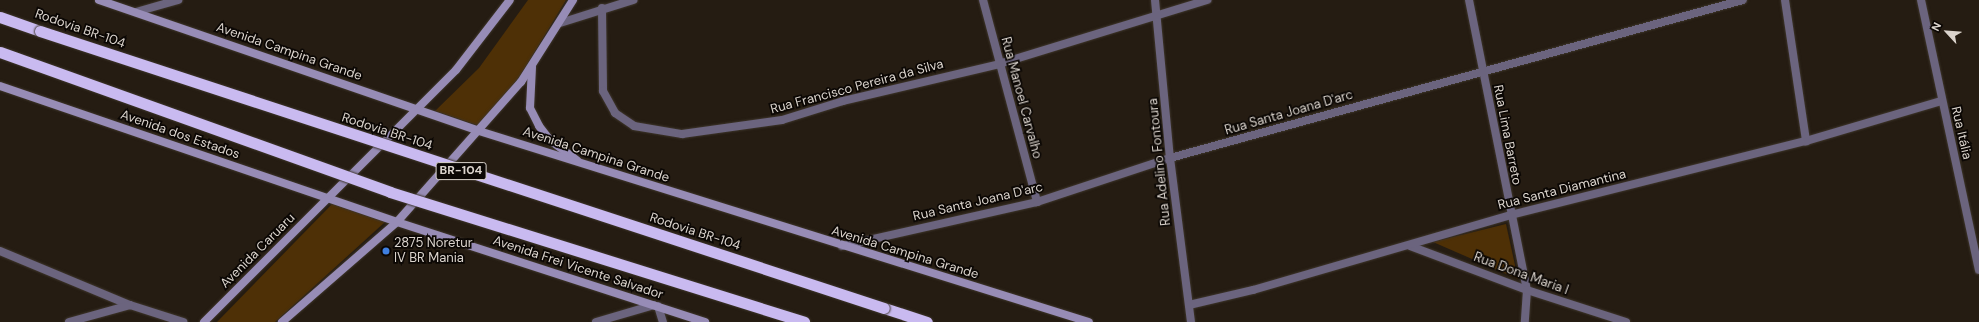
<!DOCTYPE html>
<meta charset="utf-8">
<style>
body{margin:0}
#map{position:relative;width:1979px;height:322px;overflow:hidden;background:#251c12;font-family:"DM Sans",sans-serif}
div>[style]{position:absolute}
.green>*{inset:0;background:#4e3006}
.roads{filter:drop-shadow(0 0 1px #3e362c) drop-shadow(0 0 1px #3e362c)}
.minor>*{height:8px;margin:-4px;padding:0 4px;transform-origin:4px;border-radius:4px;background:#6b647e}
.tertiary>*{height:8px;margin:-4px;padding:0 4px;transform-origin:4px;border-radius:4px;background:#6b647e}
.secondary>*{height:8px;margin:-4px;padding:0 4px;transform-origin:4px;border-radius:4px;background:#978cb6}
.trunk>*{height:11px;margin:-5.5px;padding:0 5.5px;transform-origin:5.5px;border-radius:5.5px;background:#c9baf0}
.bridges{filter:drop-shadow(0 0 1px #3e362c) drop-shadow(0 0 1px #3e362c)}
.trunk-bridge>*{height:11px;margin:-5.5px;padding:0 5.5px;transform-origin:5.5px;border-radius:5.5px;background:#c9baf0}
.dots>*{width:11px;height:11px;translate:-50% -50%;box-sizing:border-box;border:2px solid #0b0704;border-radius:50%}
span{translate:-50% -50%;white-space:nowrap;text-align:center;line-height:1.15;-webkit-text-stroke:3.5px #0b0704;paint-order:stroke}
.shield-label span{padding:1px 3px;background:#0b0704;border:1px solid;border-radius:3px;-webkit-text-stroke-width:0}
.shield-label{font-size:12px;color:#dbd4cd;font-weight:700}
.street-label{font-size:13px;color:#dbd4cd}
.poi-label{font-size:13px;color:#dbd4cd}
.left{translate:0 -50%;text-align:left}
.north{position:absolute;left:1927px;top:12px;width:40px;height:40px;-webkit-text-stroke:3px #0b0704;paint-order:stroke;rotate:296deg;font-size:11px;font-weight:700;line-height:16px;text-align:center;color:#dbd4cd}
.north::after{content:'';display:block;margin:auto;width:14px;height:18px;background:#dbd4cd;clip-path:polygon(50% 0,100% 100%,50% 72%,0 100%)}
</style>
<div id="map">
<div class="green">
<i style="clip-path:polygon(528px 0,566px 0,520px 76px,480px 126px,435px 111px,479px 68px)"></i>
<i style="clip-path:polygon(332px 204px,385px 222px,275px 322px,217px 322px)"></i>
<i style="clip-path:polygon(1506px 224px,1518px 279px,1433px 242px)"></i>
</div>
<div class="roads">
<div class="minor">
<i style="left:983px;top:0;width:209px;rotate:75deg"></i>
<i style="left:1155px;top:0;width:159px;rotate:84.6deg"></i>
<i style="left:1170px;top:158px;width:165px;rotate:82.7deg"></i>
<i style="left:1469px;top:0;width:296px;rotate:78.7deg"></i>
<i style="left:1527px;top:290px;width:32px;rotate:94deg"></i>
<i style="left:1785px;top:0;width:143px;rotate:81.5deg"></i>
<i style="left:1921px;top:0;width:276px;rotate:77.9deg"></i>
<i style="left:602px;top:8px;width:83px;rotate:89.3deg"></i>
<i style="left:603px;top:91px;width:25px;rotate:61deg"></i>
<i style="left:615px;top:113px;width:23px;rotate:34deg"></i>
<i style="left:634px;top:126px;width:49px;rotate:9.5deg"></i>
<i style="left:682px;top:134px;width:101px;rotate:-8deg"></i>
<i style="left:782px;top:120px;width:64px;rotate:-17.3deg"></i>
<i style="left:843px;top:101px;width:160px;rotate:-13.3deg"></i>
<i style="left:999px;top:64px;width:218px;rotate:-17.1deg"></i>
<i style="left:560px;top:23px;width:77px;rotate:-17.5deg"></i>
<i style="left:842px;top:246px;width:200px;rotate:-12.7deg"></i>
<i style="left:1037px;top:202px;width:140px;rotate:-18.3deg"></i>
<i style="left:1170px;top:158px;width:594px;rotate:-15.42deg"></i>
<i style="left:1410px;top:246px;width:125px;rotate:20.6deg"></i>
<i style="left:1527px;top:290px;width:104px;rotate:17.9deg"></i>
<i style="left:0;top:251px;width:141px;rotate:22.6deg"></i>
<i style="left:130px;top:305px;width:56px;rotate:17.8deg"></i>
<i style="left:1189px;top:305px;width:66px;rotate:-13.2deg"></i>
<i style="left:1253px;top:290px;width:269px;rotate:-16.2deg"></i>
<i style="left:1511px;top:215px;width:304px;rotate:-14.1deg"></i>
<i style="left:1806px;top:141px;width:141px;rotate:-16.5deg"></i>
<i style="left:658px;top:306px;width:17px;rotate:73deg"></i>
<i style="left:69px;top:322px;width:63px;rotate:-15.6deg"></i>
<i style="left:596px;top:322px;width:60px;rotate:-16.3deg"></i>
</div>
<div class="tertiary">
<i style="left:136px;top:12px;width:44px;rotate:-15.9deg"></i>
</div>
<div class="secondary">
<i style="left:99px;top:0;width:402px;rotate:19deg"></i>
<i style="left:479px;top:131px;width:639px;rotate:17.39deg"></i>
<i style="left:532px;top:67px;width:41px;rotate:92.8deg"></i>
<i style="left:530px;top:108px;width:20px;rotate:63deg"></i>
<i style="left:539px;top:126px;width:18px;rotate:52deg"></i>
<i style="left:550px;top:140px;width:34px;rotate:37deg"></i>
<i style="left:0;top:86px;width:420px;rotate:18.9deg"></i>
<i style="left:397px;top:222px;width:324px;rotate:18deg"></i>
<i style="left:204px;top:322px;width:356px;rotate:-45deg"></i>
<i style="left:456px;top:70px;width:88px;rotate:-52.4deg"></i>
<i style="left:282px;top:322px;width:152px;rotate:-41deg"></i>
<i style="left:397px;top:222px;width:187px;rotate:-48.5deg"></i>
<i style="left:521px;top:82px;width:97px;rotate:-57.6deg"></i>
</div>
<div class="trunk">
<i style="left:0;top:17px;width:42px;rotate:19.3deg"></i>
<i style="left:884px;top:308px;width:45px;rotate:18deg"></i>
</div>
</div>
<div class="bridges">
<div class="trunk-bridge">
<i style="left:40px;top:31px;width:888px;rotate:18.17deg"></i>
<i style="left:0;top:52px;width:414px;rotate:19.7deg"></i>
<i style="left:390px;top:192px;width:434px;rotate:17.4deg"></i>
</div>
</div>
<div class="dots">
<i style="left:386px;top:251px;background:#3f7fe0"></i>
</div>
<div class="shield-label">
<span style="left:461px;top:171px">BR-104</span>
</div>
<div class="street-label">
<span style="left:80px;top:29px;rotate:19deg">Rodovia BR-104</span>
<span style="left:289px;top:52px;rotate:19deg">Avenida Campina Grande</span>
<span style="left:857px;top:87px;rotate:-15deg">Rua Francisco Pereira da Silva</span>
<span style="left:1021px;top:98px;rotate:75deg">Rua Manoel Carvalho</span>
<span style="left:1289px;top:113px;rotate:-16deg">Rua Santa Joana D'arc</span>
<span style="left:387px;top:132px;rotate:18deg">Rodovia BR-104</span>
<span style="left:1961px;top:133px;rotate:77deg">Rua Itália</span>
<span style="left:180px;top:135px;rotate:19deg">Avenida dos Estados</span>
<span style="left:1507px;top:135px;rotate:79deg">Rua Lima Barreto</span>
<span style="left:596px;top:155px;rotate:18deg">Avenida Campina Grande</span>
<span style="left:1160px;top:162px;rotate:-96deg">Rua Adelino Fontoura</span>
<span style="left:1562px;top:190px;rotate:-14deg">Rua Santa Diamantina</span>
<span style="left:978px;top:202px;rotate:-13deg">Rua Santa Joana D'arc</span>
<span style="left:695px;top:232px;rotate:18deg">Rodovia BR-104</span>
<span style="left:258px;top:251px;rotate:-45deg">Avenida Caruaru</span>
<span style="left:905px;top:253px;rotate:17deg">Avenida Campina Grande</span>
<span style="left:578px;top:268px;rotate:18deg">Avenida Frei Vicente Salvador</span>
<span style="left:1521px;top:274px;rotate:20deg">Rua Dona Maria I</span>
</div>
<div class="poi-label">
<span class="left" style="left:394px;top:251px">2875 Noretur<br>IV BR Mania</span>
</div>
<div class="north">N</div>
</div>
